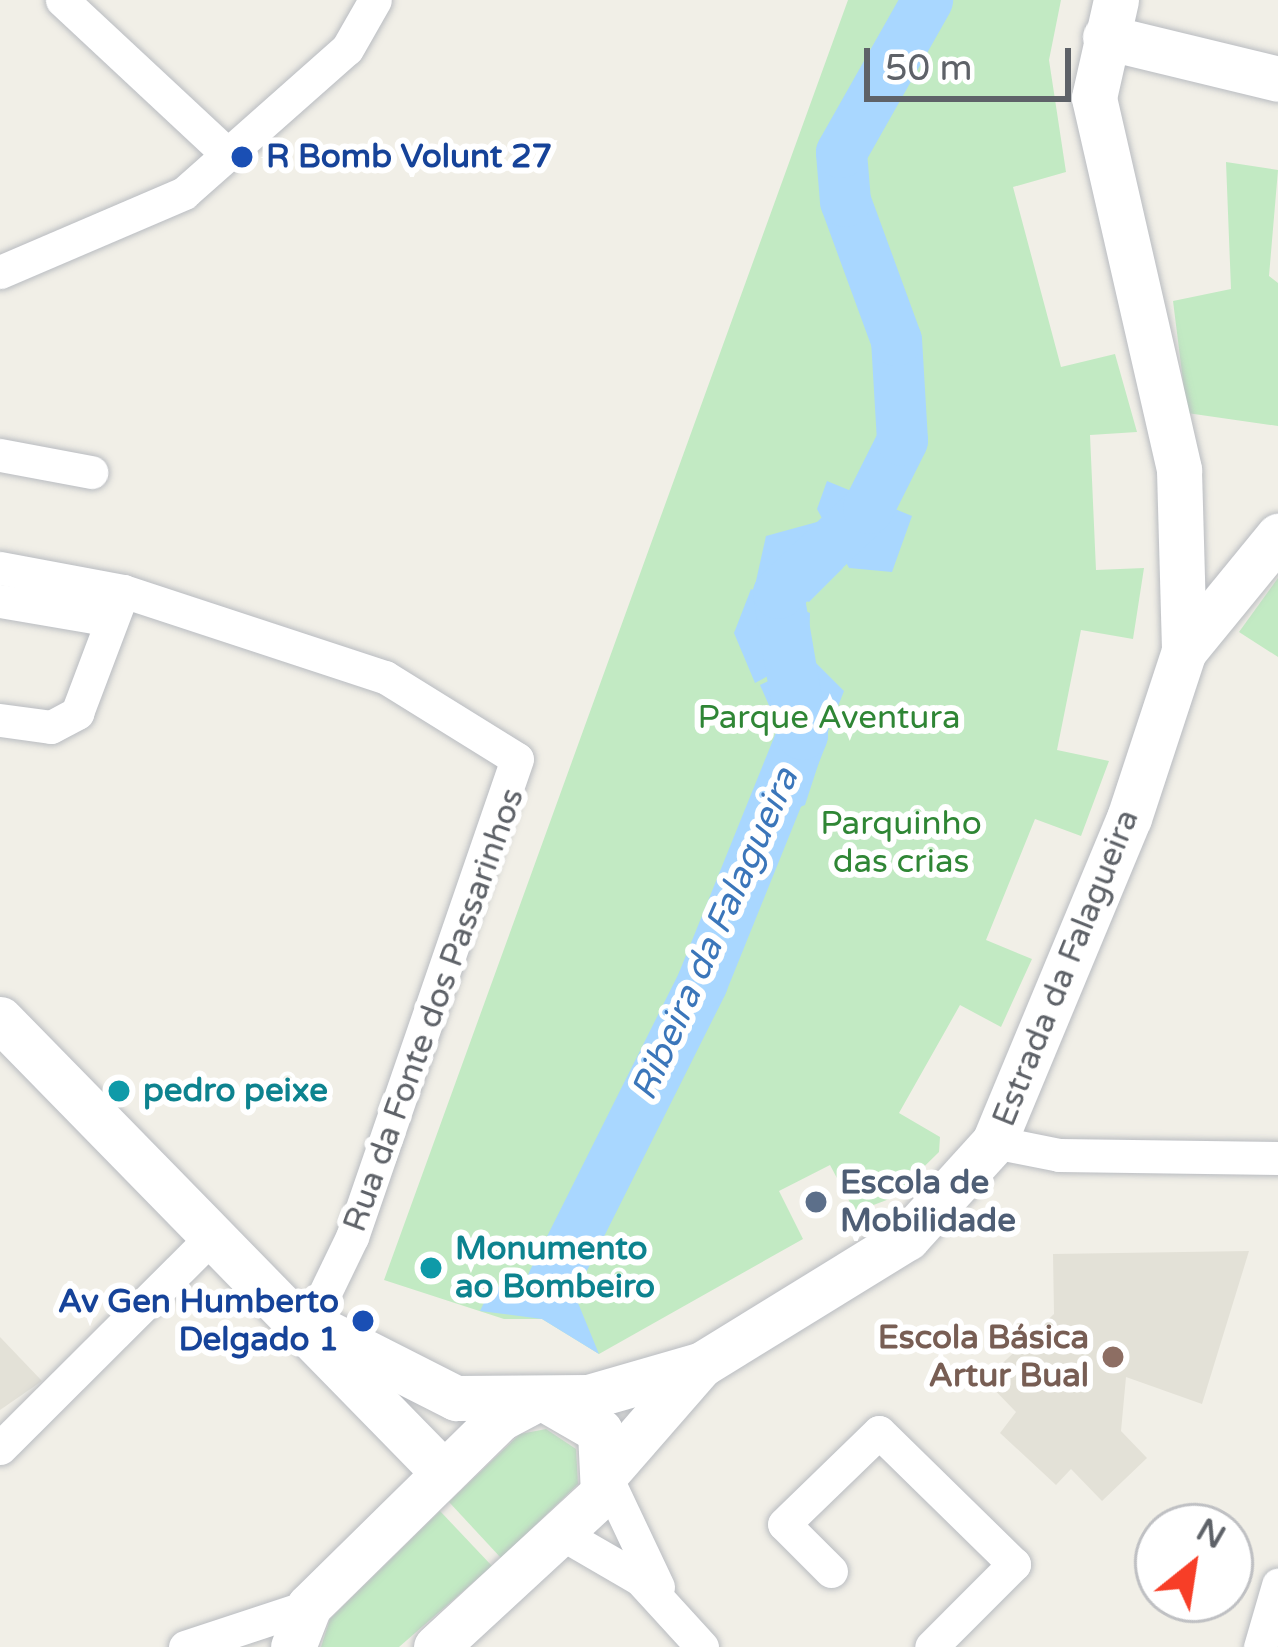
<!DOCTYPE html>
<meta charset="utf-8">
<style>
body{margin:0}
#map{position:relative;width:1278px;height:1647px;overflow:hidden;background:#f1efe7;font-family:"Varela Round",sans-serif}
div>[style]{position:absolute}
.education>*{inset:0;background:#e3e1d7}
.green>*{inset:0;background:#c2eac3}
.water>*{inset:0;background:#a9d7ff}
.river>*{height:51px;margin:-25.5px;padding:0 25.5px;transform-origin:25.5px;border-radius:25.5px;background:#a9d7ff}
.roads{filter:drop-shadow(0 0 3px #b9bcc1) drop-shadow(0 0 3px #b9bcc1)}
.street>*{height:33px;margin:-16.5px;padding:0 16.5px;transform-origin:16.5px;border-radius:16.5px;background:#fff}
.secondary>*{height:45px;margin:-22.5px;padding:0 22.5px;transform-origin:22.5px;border-radius:22.5px;background:#fff}
.dots>*{width:33px;height:33px;translate:-50% -50%;box-sizing:border-box;border:6px solid #fff;border-radius:50%}
span{translate:-50% -50%;white-space:nowrap;text-align:center;line-height:1.15;-webkit-text-stroke:12px #fff;paint-order:stroke}
.transit-label{font-size:33px;color:#164399;font-weight:700}
.left{translate:0 -50%;text-align:left}
.right{translate:-100% -50%;text-align:right}
.park-label{font-size:33px;color:#2f8635}
.street-label{font-size:33px;color:#5e6268}
.culture-label{font-size:33px;color:#0d838f;font-weight:700}
.service-label{font-size:33px;color:#4e5e75;font-weight:700}
.education-label{font-size:33px;color:#785e54;font-weight:700}
.water-label{font-size:36px;color:#3b76ba;font-style:italic}
.north{position:absolute;left:1134px;top:1503px;width:120px;height:120px;box-sizing:border-box;background:#fff;border:3px solid #bfc0c3;border-radius:50%;rotate:30deg;font-size:33px;font-weight:700;line-height:48px;text-align:center;color:#5e6268}
.north::after{content:'';display:block;margin:auto;width:42px;height:54px;background:#f73e27;clip-path:polygon(50% 0,100% 100%,50% 72%,0 100%)}
.scale{position:absolute;left:864px;top:48px;width:207px;height:54px;box-sizing:border-box;border:6px solid #5e6268;border-top:0;padding-left:15px;font-size:36px;line-height:42px;white-space:nowrap;color:#5e6268;-webkit-text-stroke:9px #fff;paint-order:stroke}
</style>
<div id="map">
<div class="education">
<i style="clip-path:polygon(1249px 1251px,1202px 1404px,1126px 1377px,1121px 1431px,1147px 1458px,1102px 1501px,1071px 1469px,1056px 1485px,1000px 1433px,1016px 1412px,985px 1380px,1054px 1314px,1053px 1254px)"></i>
<i style="clip-path:polygon(0 1337px,42px 1381px,0 1410px)"></i>
</div>
<div class="green">
<i style="clip-path:polygon(848px 0,1061px 0,1049px 60px,1066px 172px,1013px 187px,1061px 367px,1115px 354px,1137px 432px,1090px 435px,1096px 570px,1144px 568px,1133px 639px,1081px 630px,1057px 750px,1109px 761px,1081px 836px,1035px 819px,986px 940px,1032px 959px,1001px 1027px,960px 1005px,899px 1113px,940px 1137px,939px 1152px,892px 1198px,855px 1212px,830px 1165px,779px 1191px,803px 1239px,599px 1354px,542px 1319px,504px 1319px,384px 1280px)"></i>
<i style="clip-path:polygon(1226px 162px,1278px 170px,1269px 276px,1278px 283px,1278px 426px,1187px 413px,1173px 301px,1231px 289px)"></i>
<i style="clip-path:polygon(1278px 578px,1278px 657px,1239px 632px)"></i>
<i style="clip-path:polygon(546px 1429px,576px 1449px,578px 1484px,501px 1558px,449px 1502px,520px 1434px)"></i>
<i style="clip-path:polygon(440px 1511px,492px 1566px,399px 1647px,321px 1647px,330px 1619px)"></i>
</div>
<div class="water">
<i style="clip-path:polygon(827px 481px,912px 516px,892px 572px,849px 568px,817px 509px)"></i>
<i style="clip-path:polygon(817px 522px,843px 568px,809px 602px,756px 581px,766px 536px)"></i>
<i style="clip-path:polygon(751px 589px,810px 613px,809px 654px,755px 683px,734px 633px)"></i>
<i style="clip-path:polygon(813px 660px,844px 691px,824px 742px,778px 726px,760px 685px)"></i>
<i style="clip-path:polygon(778px 736px,822px 753px,805px 805px,790px 811px,761px 787px)"></i>
<i style="clip-path:polygon(547px 1279px,576px 1298px,599px 1354px,542px 1319px,480px 1311px,491px 1288px)"></i>
</div>
<div class="river">
<i style="left:552px;top:1282px;width:335px;rotate:-63.4deg"></i>
<i style="left:702px;top:982px;width:267px;rotate:-68deg"></i>
<i style="left:802px;top:734px;width:143px;rotate:-99.7deg"></i>
<i style="left:778px;top:593px;width:124px;rotate:-43.4deg"></i>
<i style="left:868px;top:508px;width:76px;rotate:-63.4deg"></i>
<i style="left:902px;top:440px;width:100px;rotate:-93.4deg"></i>
<i style="left:896px;top:340px;width:148px;rotate:-110.1deg"></i>
<i style="left:845px;top:201px;width:49px;rotate:-94.7deg"></i>
<i style="left:841px;top:152px;width:175px;rotate:-60.5deg"></i>
</div>
<div class="roads">
<div class="street">
<i style="left:62px;top:0;width:226px;rotate:43deg"></i>
<i style="left:0;top:272px;width:200px;rotate:-23.2deg"></i>
<i style="left:184px;top:193px;width:217px;rotate:-41.5deg"></i>
<i style="left:347px;top:49px;width:56px;rotate:-60.3deg"></i>
<i style="left:0;top:455px;width:93px;rotate:10.6deg"></i>
<i style="left:0;top:568px;width:125px;rotate:10.6deg"></i>
<i style="left:123px;top:591px;width:276px;rotate:18.2deg"></i>
<i style="left:385px;top:677px;width:155px;rotate:31.8deg"></i>
<i style="left:517px;top:759px;width:506px;rotate:109.04deg"></i>
<i style="left:352px;top:1237px;width:97px;rotate:115.8deg"></i>
<i style="left:0;top:601px;width:95px;rotate:9.7deg"></i>
<i style="left:94px;top:617px;width:39px;rotate:-42deg"></i>
<i style="left:0;top:720px;width:51px;rotate:7.8deg"></i>
<i style="left:51px;top:727px;width:30px;rotate:-28deg"></i>
<i style="left:77px;top:713px;width:130px;rotate:-69.3deg"></i>
<i style="left:994px;top:1142px;width:66px;rotate:11.3deg"></i>
<i style="left:1059px;top:1155px;width:219px;rotate:0.8deg"></i>
<i style="left:0;top:1448px;width:305px;rotate:-44.9deg"></i>
<i style="left:608px;top:1481px;width:117px;rotate:64.7deg"></i>
<i style="left:564px;top:1535px;width:88px;rotate:30.1deg"></i>
<i style="left:640px;top:1579px;width:92px;rotate:47.6deg"></i>
<i style="left:831px;top:1571px;width:66px;rotate:-135deg"></i>
<i style="left:784px;top:1524px;width:132px;rotate:-44.1deg"></i>
<i style="left:879px;top:1432px;width:189px;rotate:44.4deg"></i>
<i style="left:1014px;top:1564px;width:117px;rotate:135deg"></i>
<i style="left:185px;top:1647px;width:131px;rotate:-18.3deg"></i>
<i style="left:1260px;top:1647px;width:65px;rotate:-73.8deg"></i>
</div>
<div class="secondary">
<i style="left:1116px;top:0;width:100px;rotate:102.7deg"></i>
<i style="left:1094px;top:98px;width:382px;rotate:77.1deg"></i>
<i style="left:1179px;top:470px;width:181px;rotate:88.4deg"></i>
<i style="left:1105px;top:37px;width:178px;rotate:13.6deg"></i>
<i style="left:0;top:1019px;width:635px;rotate:45.64deg"></i>
<i style="left:310px;top:1324px;width:164px;rotate:26.9deg"></i>
<i style="left:456px;top:1398px;width:132px;rotate:-0.4deg"></i>
<i style="left:588px;top:1397px;width:119px;rotate:-16.1deg"></i>
<i style="left:702px;top:1364px;width:241px;rotate:-31.6deg"></i>
<i style="left:907px;top:1238px;width:130px;rotate:-47.8deg"></i>
<i style="left:994px;top:1142px;width:351px;rotate:-67.4deg"></i>
<i style="left:1129px;top:818px;width:176px;rotate:-71.8deg"></i>
<i style="left:1184px;top:651px;width:149px;rotate:-50.7deg"></i>
<i style="left:610px;top:1469px;width:135px;rotate:-48.9deg"></i>
<i style="left:293px;top:1647px;width:44px;rotate:-68.7deg"></i>
<i style="left:309px;top:1606px;width:267px;rotate:-44.5deg"></i>
<i style="left:499px;top:1419px;width:38px;rotate:-28deg"></i>
<i style="left:436px;top:1647px;width:227px;rotate:-42.7deg"></i>
<i style="left:603px;top:1493px;width:62px;rotate:-92.8deg"></i>
<i style="left:600px;top:1431px;width:62px;rotate:-150.1deg"></i>
</div>
</div>
<div class="dots">
<i style="left:242px;top:157px;background:#1a4fb4"></i>
<i style="left:119px;top:1091px;background:#0f9aa8"></i>
<i style="left:816px;top:1202px;background:#5c6f8a"></i>
<i style="left:431px;top:1268px;background:#0f9aa8"></i>
<i style="left:363px;top:1321px;background:#1a4fb4"></i>
<i style="left:1113px;top:1357px;background:#8d6e63"></i>
</div>
<div class="transit-label">
<span class="left" style="left:266px;top:157px">R Bomb Volunt 27</span>
<span class="right" style="left:339px;top:1321px">Av Gen Humberto<br>Delgado 1</span>
</div>
<div class="park-label">
<span style="left:829px;top:718px">Parque Aventura</span>
<span style="left:901px;top:843px">Parquinho<br>das crias</span>
</div>
<div class="street-label">
<span style="left:1066px;top:968px;rotate:-68deg">Estrada da Falagueira</span>
<span style="left:434px;top:1010px;rotate:-70deg">Rua da Fonte dos Passarinhos</span>
</div>
<div class="culture-label">
<span class="left" style="left:143px;top:1091px">pedro peixe</span>
<span class="left" style="left:455px;top:1268px">Monumento<br>ao Bombeiro</span>
</div>
<div class="service-label">
<span class="left" style="left:840px;top:1202px">Escola de<br>Mobilidade</span>
</div>
<div class="education-label">
<span class="right" style="left:1089px;top:1357px">Escola Básica<br>Artur Bual</span>
</div>
<div class="water-label">
<span style="left:715px;top:934px;rotate:-66deg">Ribeira da Falagueira</span>
</div>
<div class="north">N</div>
<div class="scale">50 m</div>
</div>
